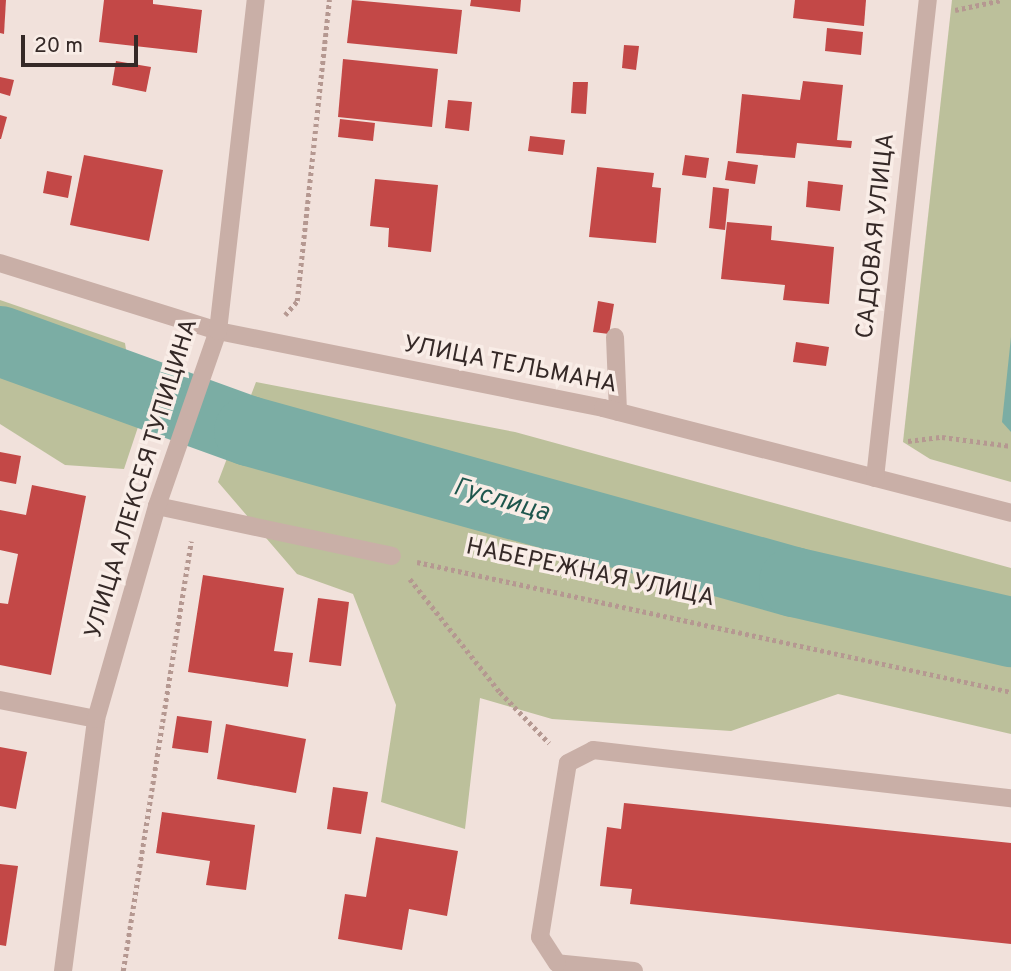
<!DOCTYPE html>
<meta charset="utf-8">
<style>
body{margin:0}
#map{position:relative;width:1011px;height:971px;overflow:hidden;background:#f1e1db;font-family:Overpass,sans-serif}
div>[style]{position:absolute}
.green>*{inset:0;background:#bcc09b}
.water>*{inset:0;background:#7bada4}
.river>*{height:70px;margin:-35px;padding:0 35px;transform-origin:35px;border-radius:35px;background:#7bada4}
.building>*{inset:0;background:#c34847}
.path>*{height:4.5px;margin-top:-2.25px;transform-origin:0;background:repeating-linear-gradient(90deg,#b59891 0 3.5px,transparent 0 7px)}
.lane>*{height:18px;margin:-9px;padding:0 9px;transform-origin:9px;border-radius:9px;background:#c9afa7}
.street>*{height:18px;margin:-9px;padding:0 9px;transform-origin:9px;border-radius:9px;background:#c9afa7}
span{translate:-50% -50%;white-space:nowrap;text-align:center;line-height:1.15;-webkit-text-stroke:7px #f9ede7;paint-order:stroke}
.street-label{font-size:24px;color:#352927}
.water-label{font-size:26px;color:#1e564d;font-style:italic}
.scale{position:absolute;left:21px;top:35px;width:117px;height:32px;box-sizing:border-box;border:4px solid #352927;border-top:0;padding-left:9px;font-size:21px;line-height:24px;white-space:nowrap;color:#352927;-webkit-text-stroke:5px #f9ede7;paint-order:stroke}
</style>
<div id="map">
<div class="green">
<i style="clip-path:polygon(952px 0,1011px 0,1011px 482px,930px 459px,903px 442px)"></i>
<i style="clip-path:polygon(0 300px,125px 343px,138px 427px,124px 469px,65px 465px,0 424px)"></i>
<i style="clip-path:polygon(256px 382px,515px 432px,1011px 568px,1011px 734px,838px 694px,731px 731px,552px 719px,480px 698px,465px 829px,381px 802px,396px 705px,353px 594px,297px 574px,218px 482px)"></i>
</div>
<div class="water">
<i style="clip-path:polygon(1011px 337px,1011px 432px,1002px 422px)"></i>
</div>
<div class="river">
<i style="left:0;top:341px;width:265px;rotate:19.9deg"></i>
<i style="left:249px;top:431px;width:566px;rotate:15.49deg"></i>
<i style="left:794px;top:582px;width:223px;rotate:13deg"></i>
</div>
<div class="building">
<i style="clip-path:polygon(0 0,6px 0,4px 34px,0 33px)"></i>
<i style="clip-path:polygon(104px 0,153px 0,153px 4px,202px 10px,197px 53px,99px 42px)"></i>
<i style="clip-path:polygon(352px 0,462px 10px,457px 54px,347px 43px)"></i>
<i style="clip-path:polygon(471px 0,521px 0,520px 12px,470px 6px)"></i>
<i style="clip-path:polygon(795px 0,866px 0,864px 26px,793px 18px)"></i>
<i style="clip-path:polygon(827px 28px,863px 32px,861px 55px,825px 51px)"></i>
<i style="clip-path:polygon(624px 45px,639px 46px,636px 70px,622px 68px)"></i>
<i style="clip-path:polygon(343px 59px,438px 69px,432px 127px,338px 117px)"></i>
<i style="clip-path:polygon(116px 61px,151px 67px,146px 92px,112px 85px)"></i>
<i style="clip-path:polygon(0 77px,14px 80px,10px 96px,0 93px)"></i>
<i style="clip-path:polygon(803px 81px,843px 85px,837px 140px,852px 141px,851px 148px,797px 143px,795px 158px,736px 153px,742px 94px,800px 100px)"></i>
<i style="clip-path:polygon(573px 82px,588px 82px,586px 114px,571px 113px)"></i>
<i style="clip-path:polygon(448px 100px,472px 102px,469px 131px,445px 128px)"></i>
<i style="clip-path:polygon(0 115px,7px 117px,1px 139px,0 139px)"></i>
<i style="clip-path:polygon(340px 119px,375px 123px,373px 141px,338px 137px)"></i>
<i style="clip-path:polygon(530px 136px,565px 140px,563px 155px,528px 151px)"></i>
<i style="clip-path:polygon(84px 155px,163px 170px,149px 241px,70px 225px)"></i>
<i style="clip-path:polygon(685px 155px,709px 158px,706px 178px,682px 175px)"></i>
<i style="clip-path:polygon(728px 161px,758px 165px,755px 184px,725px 180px)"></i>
<i style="clip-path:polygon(597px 167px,654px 173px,652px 187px,661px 188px,656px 243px,589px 237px)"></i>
<i style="clip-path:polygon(47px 171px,72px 176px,68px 198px,43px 193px)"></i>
<i style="clip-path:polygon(375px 179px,438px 185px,431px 252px,388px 247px,389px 228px,370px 226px)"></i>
<i style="clip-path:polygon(808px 181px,843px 185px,840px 211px,806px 207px)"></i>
<i style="clip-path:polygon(713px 187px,729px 189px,725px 230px,709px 228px)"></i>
<i style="clip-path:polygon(727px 222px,772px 226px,771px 240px,834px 247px,829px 304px,783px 300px,785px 285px,721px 279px)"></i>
<i style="clip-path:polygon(598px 301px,614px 304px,609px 334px,593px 332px)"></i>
<i style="clip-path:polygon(796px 342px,829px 347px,826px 366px,793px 362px)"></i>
<i style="clip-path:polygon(0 452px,21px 456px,16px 484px,0 481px)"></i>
<i style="clip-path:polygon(32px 485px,86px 496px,51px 675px,0 665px,0 603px,8px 604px,18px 554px,0 550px,0 510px,26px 515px)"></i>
<i style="clip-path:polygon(203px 575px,284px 588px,274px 651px,293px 653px,288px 687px,188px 672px)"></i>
<i style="clip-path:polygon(318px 598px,349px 602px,341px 666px,309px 662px)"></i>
<i style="clip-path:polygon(177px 716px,212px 721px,208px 753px,172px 748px)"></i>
<i style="clip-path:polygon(226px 724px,306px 739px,296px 793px,217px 779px)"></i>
<i style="clip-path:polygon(0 747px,27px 752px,16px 809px,0 806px)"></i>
<i style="clip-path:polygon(333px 787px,368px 792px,361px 834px,327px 829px)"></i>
<i style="clip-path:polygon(624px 803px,1011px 843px,1011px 944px,630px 904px,632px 889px,600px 886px,607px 827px,621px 829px)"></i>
<i style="clip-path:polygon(162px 812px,255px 825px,246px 890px,206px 885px,210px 861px,156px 853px)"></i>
<i style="clip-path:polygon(376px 837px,458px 851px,447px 916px,409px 909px,402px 950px,338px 939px,345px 894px,366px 897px)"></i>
<i style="clip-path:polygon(0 864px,18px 866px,6px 946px,0 945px)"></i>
</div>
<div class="path">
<i style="left:955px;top:10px;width:48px;rotate:-12deg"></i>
<i style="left:285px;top:315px;width:18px;rotate:-49deg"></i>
<i style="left:297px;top:301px;width:303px;rotate:-83.9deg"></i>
<i style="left:908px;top:441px;width:34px;rotate:-7deg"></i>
<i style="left:942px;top:437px;width:70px;rotate:7.4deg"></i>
<i style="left:417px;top:562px;width:608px;rotate:12.34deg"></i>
<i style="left:410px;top:579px;width:144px;rotate:51.5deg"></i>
<i style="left:500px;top:692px;width:71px;rotate:46.1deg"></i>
<i style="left:123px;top:971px;width:435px;rotate:-81deg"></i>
</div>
<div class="lane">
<i style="left:615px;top:337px;width:75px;rotate:87.7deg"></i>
<i style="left:157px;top:506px;width:240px;rotate:12deg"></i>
<i style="left:634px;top:971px;width:77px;rotate:-174.1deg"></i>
<i style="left:557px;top:963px;width:31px;rotate:-123deg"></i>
<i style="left:540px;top:937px;width:176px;rotate:-80.9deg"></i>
<i style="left:568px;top:763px;width:28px;rotate:-27deg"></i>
<i style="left:593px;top:750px;width:421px;rotate:6.6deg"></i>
</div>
<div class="street">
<i style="left:0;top:263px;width:228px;rotate:17.3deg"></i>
<i style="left:218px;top:331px;width:393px;rotate:11.3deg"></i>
<i style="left:603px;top:408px;width:421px;rotate:14.4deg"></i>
<i style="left:875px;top:478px;width:481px;rotate:-83.7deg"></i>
<i style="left:0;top:700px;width:98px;rotate:11.2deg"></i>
<i style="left:63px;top:971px;width:254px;rotate:-82.5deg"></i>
<i style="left:96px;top:719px;width:222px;rotate:-74deg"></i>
<i style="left:157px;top:506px;width:185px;rotate:-70.8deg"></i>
<i style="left:218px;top:331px;width:333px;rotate:-83.5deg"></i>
</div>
<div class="street-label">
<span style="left:877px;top:236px;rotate:-84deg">САДОВАЯ УЛИЦА</span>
<span style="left:510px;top:366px;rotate:11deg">УЛИЦА ТЕЛЬМАНА</span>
<span style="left:143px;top:479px;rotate:-73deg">УЛИЦА АЛЕКСЕЯ ТУПИЦИНА</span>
<span style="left:590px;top:574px;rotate:12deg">НАБЕРЕЖНАЯ УЛИЦА</span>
</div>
<div class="water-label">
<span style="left:501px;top:501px;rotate:16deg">Гуслица</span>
</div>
<div class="scale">20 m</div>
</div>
